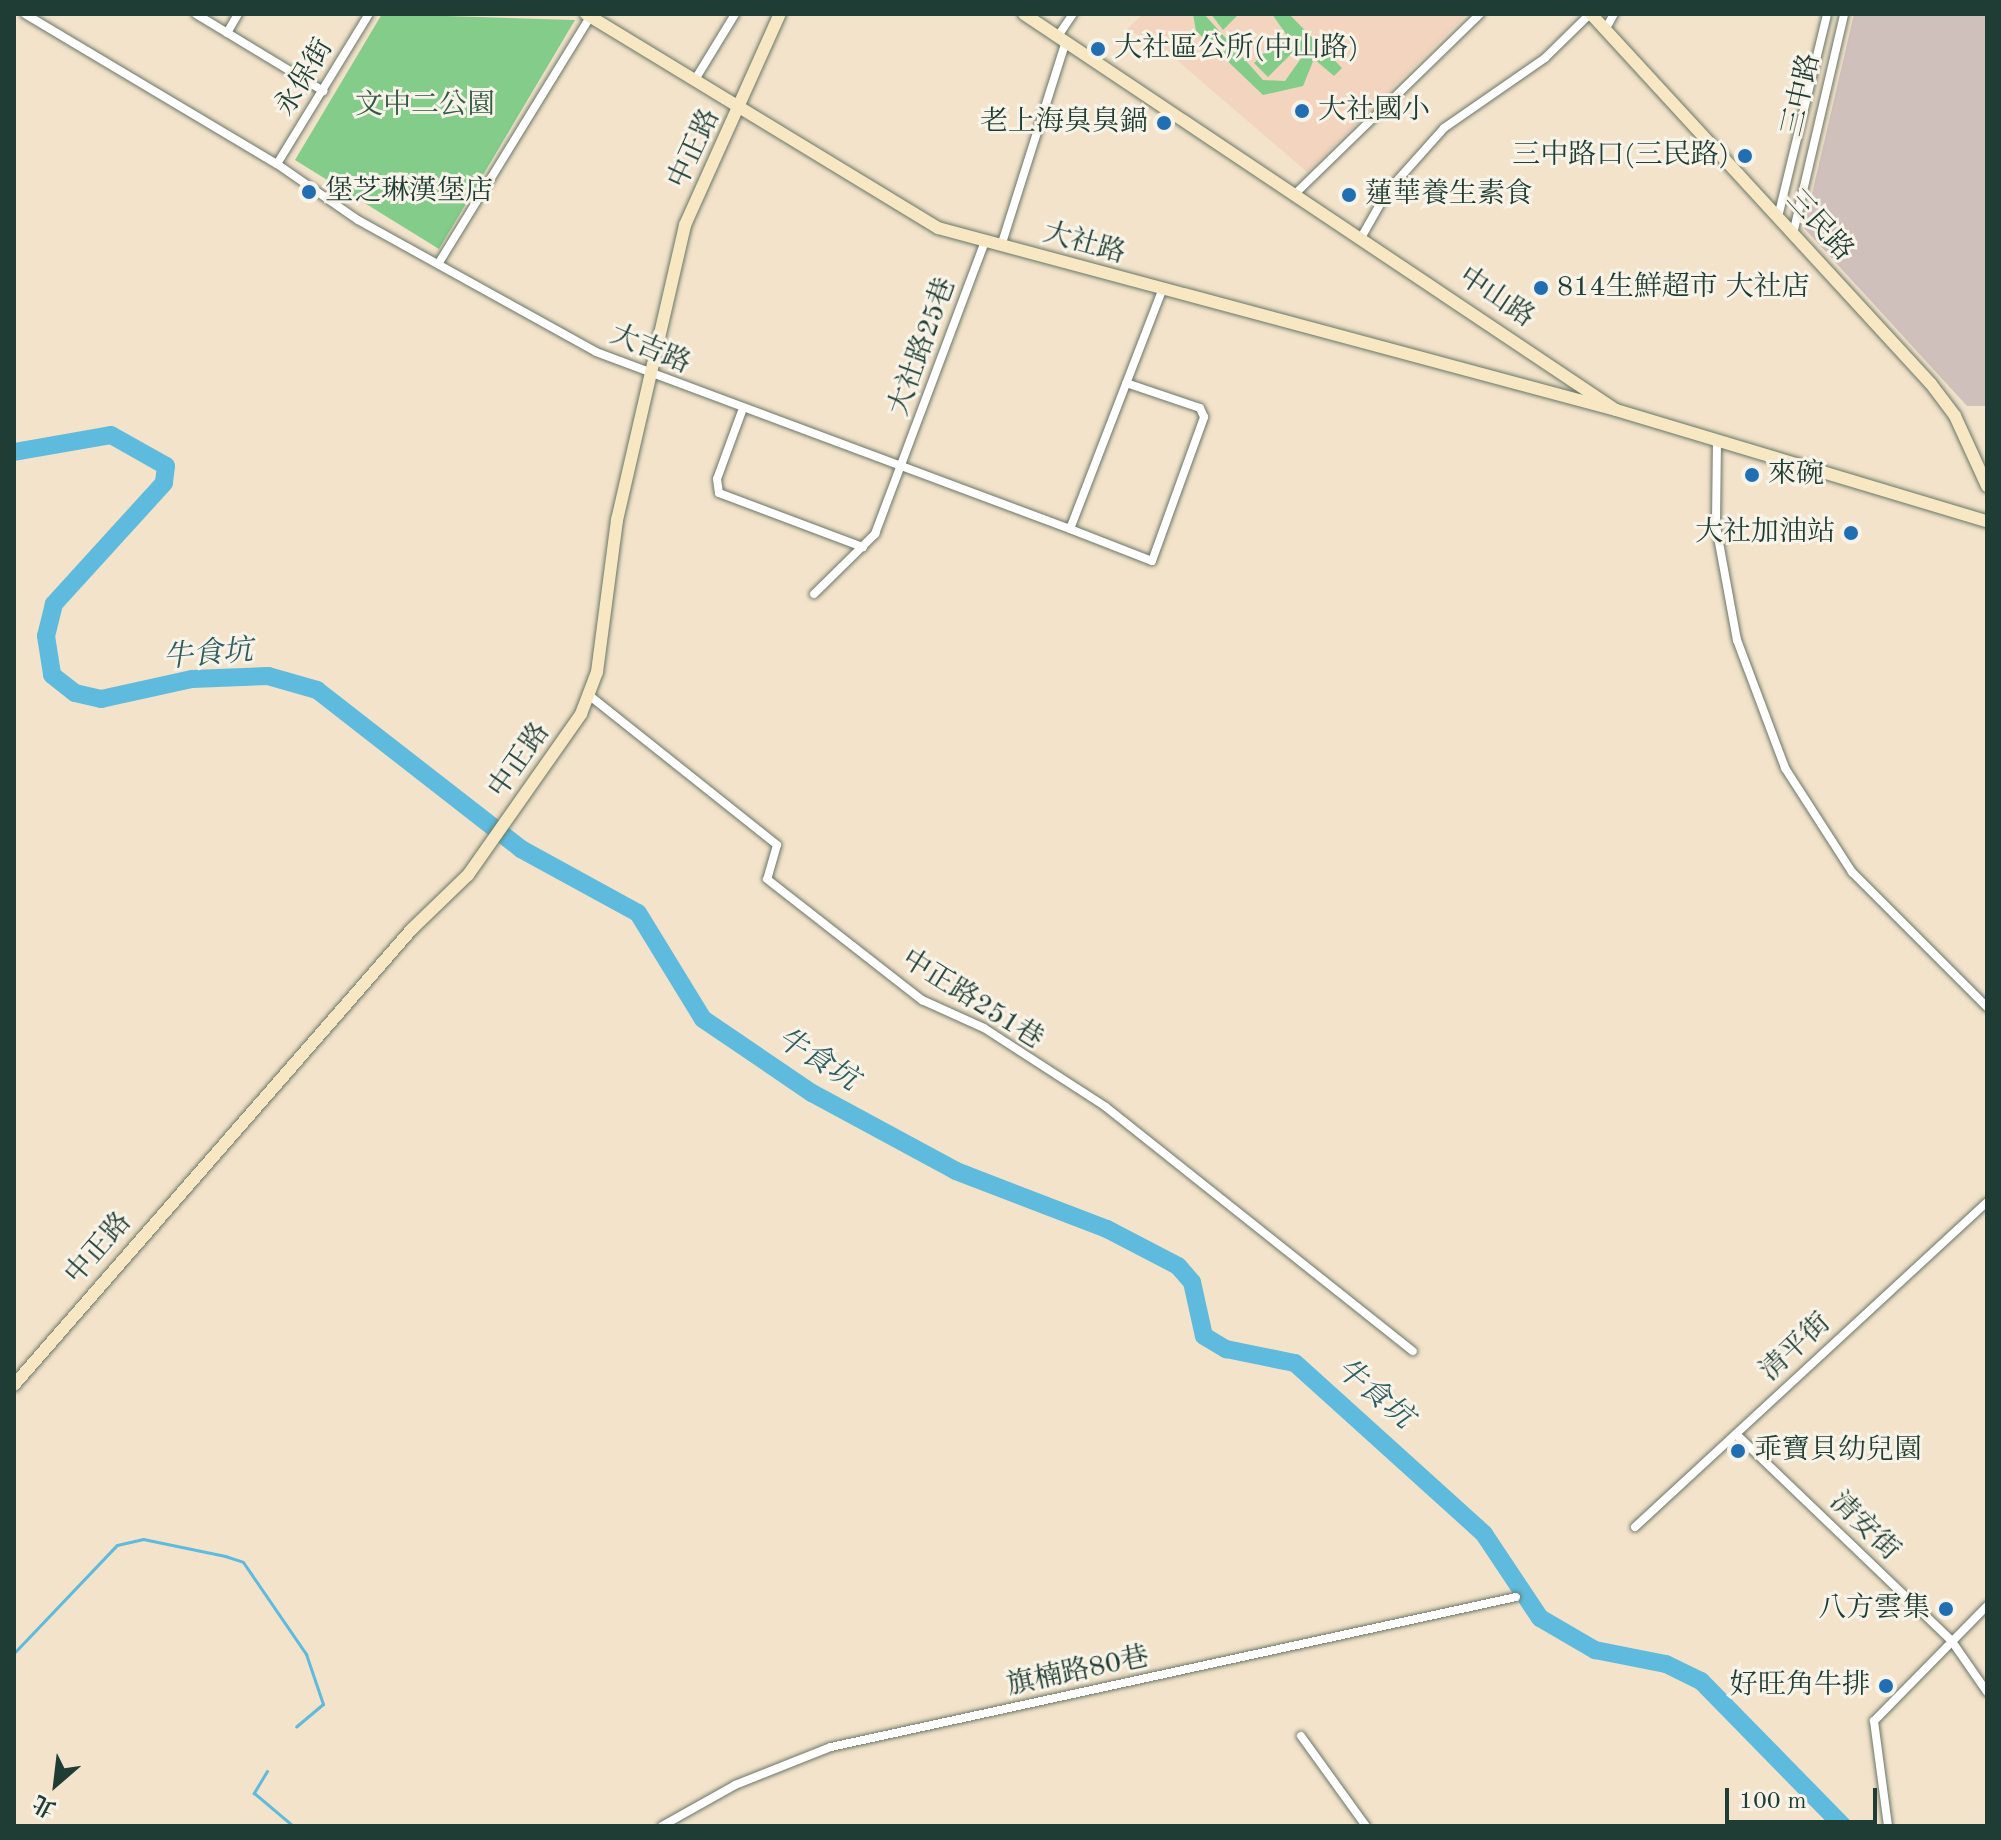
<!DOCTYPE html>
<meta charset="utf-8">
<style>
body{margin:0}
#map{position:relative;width:2001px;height:1840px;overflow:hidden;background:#f3e3ca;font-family:"Old Standard TT","Noto Serif TC",serif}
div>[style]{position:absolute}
.built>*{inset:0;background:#f3d4bf}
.industrial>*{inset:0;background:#cfc0bb}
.green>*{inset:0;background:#83cc89}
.stream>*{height:3px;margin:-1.5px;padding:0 1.5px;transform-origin:1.5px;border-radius:1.5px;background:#5fbbdd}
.river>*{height:18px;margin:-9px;padding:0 9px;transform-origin:9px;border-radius:9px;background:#5fbbdd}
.roads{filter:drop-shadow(0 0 2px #697768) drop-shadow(0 0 2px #697768)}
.street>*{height:8px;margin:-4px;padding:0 4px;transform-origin:4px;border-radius:4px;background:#fff}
.secondary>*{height:12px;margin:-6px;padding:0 6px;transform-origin:6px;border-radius:6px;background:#f7e8c3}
.dots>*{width:22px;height:22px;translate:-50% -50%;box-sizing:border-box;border:4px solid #f7f3e8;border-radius:50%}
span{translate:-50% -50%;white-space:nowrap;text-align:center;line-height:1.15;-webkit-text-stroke:6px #f7f3e8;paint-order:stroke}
.poi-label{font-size:28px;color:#1f3d34}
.left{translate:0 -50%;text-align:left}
.right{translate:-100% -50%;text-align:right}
.street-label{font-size:28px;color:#1f3d34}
.park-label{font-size:28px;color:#335a45}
.water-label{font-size:30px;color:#2f5c5e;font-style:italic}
.frame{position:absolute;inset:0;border:16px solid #1f3d34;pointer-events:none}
.north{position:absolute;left:16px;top:1744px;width:80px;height:80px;-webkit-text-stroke:6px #f7f3e8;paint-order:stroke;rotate:208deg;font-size:22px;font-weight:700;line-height:32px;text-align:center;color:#1f3d34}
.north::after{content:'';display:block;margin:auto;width:28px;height:36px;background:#1f3d34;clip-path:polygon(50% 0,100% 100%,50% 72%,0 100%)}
.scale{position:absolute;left:1725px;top:1788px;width:152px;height:36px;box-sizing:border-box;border:4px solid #1f3d34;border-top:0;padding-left:10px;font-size:24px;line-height:28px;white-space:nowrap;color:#1f3d34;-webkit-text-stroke:6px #f7f3e8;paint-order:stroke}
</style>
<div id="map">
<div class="built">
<i style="clip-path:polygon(1143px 14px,1467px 14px,1307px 172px,1166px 51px,1127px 29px)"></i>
</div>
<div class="industrial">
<i style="clip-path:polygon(1854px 14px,1987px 14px,1987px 406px,1967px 406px,1804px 228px)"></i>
</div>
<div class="green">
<i style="clip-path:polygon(382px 14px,575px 20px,439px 249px,295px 160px)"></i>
<i style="clip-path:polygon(1193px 14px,1204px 14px,1263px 80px,1285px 81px,1302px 57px,1272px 14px,1289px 14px,1342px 68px,1334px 76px,1314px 59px,1303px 86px,1263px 95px,1196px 31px)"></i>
<i style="clip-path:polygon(1211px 14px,1239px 14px,1223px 30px)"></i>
<i style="clip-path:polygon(1281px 36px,1295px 50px,1268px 77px,1254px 63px)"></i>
</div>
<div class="stream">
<i style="left:14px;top:1653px;width:149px;rotate:-46.4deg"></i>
<i style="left:117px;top:1545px;width:27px;rotate:-13deg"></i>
<i style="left:143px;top:1539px;width:84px;rotate:11.7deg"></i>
<i style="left:225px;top:1556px;width:19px;rotate:18deg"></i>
<i style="left:243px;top:1562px;width:112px;rotate:55.6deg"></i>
<i style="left:306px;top:1654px;width:53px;rotate:71.2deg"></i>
<i style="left:323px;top:1704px;width:35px;rotate:140deg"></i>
<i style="left:267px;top:1771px;width:26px;rotate:121deg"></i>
<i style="left:254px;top:1793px;width:51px;rotate:40.2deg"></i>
</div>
<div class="river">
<i style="left:14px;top:452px;width:98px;rotate:-9.9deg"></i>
<i style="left:111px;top:435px;width:63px;rotate:29.4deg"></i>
<i style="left:166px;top:466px;width:17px;rotate:97deg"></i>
<i style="left:164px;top:483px;width:164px;rotate:132.3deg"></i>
<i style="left:54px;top:604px;width:33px;rotate:104deg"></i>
<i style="left:46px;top:636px;width:39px;rotate:81deg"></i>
<i style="left:52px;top:675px;width:29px;rotate:38deg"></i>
<i style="left:75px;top:693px;width:27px;rotate:13deg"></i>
<i style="left:101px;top:699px;width:93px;rotate:-12.4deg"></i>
<i style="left:192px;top:679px;width:76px;rotate:-2.3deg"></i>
<i style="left:268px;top:676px;width:51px;rotate:15.9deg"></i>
<i style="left:317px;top:690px;width:259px;rotate:37.9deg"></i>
<i style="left:521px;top:849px;width:133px;rotate:28.7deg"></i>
<i style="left:638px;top:913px;width:124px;rotate:58.5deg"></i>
<i style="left:703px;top:1019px;width:132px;rotate:34.2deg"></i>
<i style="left:812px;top:1093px;width:164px;rotate:28.4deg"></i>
<i style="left:956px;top:1171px;width:162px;rotate:21deg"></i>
<i style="left:1107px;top:1229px;width:80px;rotate:27.5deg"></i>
<i style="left:1178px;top:1266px;width:21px;rotate:49deg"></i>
<i style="left:1192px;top:1282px;width:55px;rotate:77.5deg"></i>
<i style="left:1204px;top:1336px;width:26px;rotate:31deg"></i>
<i style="left:1226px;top:1349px;width:70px;rotate:11.5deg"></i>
<i style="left:1295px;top:1363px;width:255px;rotate:42.1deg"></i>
<i style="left:1484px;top:1534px;width:101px;rotate:56.3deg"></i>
<i style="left:1540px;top:1618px;width:64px;rotate:30.2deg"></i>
<i style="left:1595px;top:1650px;width:72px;rotate:11.2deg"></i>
<i style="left:1666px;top:1664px;width:39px;rotate:26deg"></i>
<i style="left:1701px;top:1681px;width:203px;rotate:45.6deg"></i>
</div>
<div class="roads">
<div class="street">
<i style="left:25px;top:14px;width:293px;rotate:30.8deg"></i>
<i style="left:277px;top:164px;width:98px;rotate:34.7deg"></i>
<i style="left:358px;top:220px;width:272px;rotate:29deg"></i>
<i style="left:596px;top:352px;width:506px;rotate:20.48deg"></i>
<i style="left:1070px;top:529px;width:255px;rotate:-68.9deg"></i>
<i style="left:196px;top:14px;width:149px;rotate:31.2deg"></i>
<i style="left:1605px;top:30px;width:18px;rotate:-61deg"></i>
<i style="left:227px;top:33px;width:22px;rotate:-60deg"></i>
<i style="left:1058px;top:36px;width:27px;rotate:-56deg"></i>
<i style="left:696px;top:78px;width:75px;rotate:-58.6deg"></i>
<i style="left:277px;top:164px;width:176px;rotate:-58.5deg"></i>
<i style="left:1297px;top:192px;width:255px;rotate:-44.2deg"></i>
<i style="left:1778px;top:217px;width:209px;rotate:-76.4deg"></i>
<i style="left:1793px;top:234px;width:226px;rotate:-76.9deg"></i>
<i style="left:1362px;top:236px;width:51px;rotate:-60.4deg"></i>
<i style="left:1387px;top:192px;width:86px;rotate:-48.3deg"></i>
<i style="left:1444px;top:128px;width:123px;rotate:-34.7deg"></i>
<i style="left:1545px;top:58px;width:63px;rotate:-44.4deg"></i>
<i style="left:1001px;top:246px;width:215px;rotate:-72.4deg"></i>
<i style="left:440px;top:261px;width:286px;rotate:-58.4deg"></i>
<i style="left:742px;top:411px;width:72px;rotate:110.2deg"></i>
<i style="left:717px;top:479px;width:14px;rotate:82deg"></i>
<i style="left:719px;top:493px;width:154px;rotate:20.6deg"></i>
<i style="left:1717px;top:440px;width:86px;rotate:90.7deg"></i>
<i style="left:1716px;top:526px;width:116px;rotate:79.6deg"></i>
<i style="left:1737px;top:640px;width:137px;rotate:69.4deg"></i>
<i style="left:1785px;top:768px;width:124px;rotate:57.2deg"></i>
<i style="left:1852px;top:872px;width:191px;rotate:45deg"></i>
<i style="left:1070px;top:529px;width:88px;rotate:21.3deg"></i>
<i style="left:1152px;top:561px;width:153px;rotate:-70.1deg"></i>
<i style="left:1204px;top:417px;width:10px;rotate:-114deg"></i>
<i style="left:1200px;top:408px;width:78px;rotate:-161.3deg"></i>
<i style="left:814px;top:594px;width:86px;rotate:-44.5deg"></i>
<i style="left:875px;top:534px;width:313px;rotate:-69.4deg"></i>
<i style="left:590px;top:696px;width:239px;rotate:38.5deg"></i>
<i style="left:777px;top:845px;width:35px;rotate:106deg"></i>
<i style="left:767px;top:879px;width:197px;rotate:38deg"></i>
<i style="left:922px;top:1000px;width:68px;rotate:24.3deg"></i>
<i style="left:984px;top:1028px;width:145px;rotate:32.9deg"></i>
<i style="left:1106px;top:1107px;width:392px;rotate:38.5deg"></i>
<i style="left:1736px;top:1434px;width:298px;rotate:43.8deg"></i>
<i style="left:1951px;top:1640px;width:63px;rotate:55.3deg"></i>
<i style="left:1635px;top:1527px;width:479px;rotate:-42.7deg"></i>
<i style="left:1301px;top:1736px;width:111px;rotate:54.2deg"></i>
<i style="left:662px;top:1826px;width:84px;rotate:-29.3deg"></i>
<i style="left:735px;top:1785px;width:103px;rotate:-21.6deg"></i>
<i style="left:831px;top:1747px;width:701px;rotate:-12.35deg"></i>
<i style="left:1888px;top:1826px;width:106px;rotate:-97.6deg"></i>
<i style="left:1874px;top:1721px;width:161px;rotate:-45.5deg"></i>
</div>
<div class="secondary">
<i style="left:586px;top:14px;width:412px;rotate:31.3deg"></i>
<i style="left:938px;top:228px;width:702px;rotate:15.03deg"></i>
<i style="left:1024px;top:14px;width:712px;rotate:33.78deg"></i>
<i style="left:1616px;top:410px;width:387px;rotate:16.7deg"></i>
<i style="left:1591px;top:14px;width:502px;rotate:47.42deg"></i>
<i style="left:1931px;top:384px;width:40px;rotate:53deg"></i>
<i style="left:1955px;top:416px;width:77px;rotate:65.4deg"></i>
<i style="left:14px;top:1385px;width:605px;rotate:-48.89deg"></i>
<i style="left:412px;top:929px;width:78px;rotate:-44deg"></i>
<i style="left:468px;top:875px;width:197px;rotate:-54.9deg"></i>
<i style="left:581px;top:714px;width:45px;rotate:-69.1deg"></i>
<i style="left:597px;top:672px;width:153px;rotate:-82.5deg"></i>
<i style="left:617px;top:520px;width:303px;rotate:-77deg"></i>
<i style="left:685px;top:225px;width:231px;rotate:-65.8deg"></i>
</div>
</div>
<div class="dots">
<i style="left:1098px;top:49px;background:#1f6fb2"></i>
<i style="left:1302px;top:111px;background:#1f6fb2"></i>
<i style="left:1164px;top:123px;background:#1f6fb2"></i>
<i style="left:1745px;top:156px;background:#1f6fb2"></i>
<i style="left:309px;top:192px;background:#1f6fb2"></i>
<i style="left:1349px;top:195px;background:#1f6fb2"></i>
<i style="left:1541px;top:288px;background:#1f6fb2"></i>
<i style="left:1752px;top:475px;background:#1f6fb2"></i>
<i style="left:1851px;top:533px;background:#1f6fb2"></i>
<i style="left:1738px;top:1451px;background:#1f6fb2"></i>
<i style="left:1946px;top:1609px;background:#1f6fb2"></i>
<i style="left:1886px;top:1686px;background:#1f6fb2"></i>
</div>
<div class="poi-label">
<span class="left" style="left:1114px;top:49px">大社區公所(中山路)</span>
<span class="left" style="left:1318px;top:111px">大社國小</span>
<span class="right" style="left:1148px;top:123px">老上海臭臭鍋</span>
<span class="right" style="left:1729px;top:156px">三中路口(三民路)</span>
<span class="left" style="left:325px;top:192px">堡芝琳漢堡店</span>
<span class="left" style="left:1365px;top:195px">蓮華養生素食</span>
<span class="left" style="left:1557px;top:288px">814生鮮超市 大社店</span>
<span class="left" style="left:1768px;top:475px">來碗</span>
<span class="right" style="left:1835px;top:533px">大社加油站</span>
<span class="left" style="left:1754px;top:1451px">乖寶貝幼兒園</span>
<span class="right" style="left:1930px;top:1609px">八方雲集</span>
<span class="right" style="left:1870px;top:1686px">好旺角牛排</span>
</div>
<div class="street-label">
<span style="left:305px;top:78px;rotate:-59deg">永保街</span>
<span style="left:1802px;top:95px;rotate:-77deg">三中路</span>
<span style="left:695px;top:149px;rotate:-65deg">中正路</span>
<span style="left:1819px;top:226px;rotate:48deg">三民路</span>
<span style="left:1084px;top:244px;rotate:16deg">大社路</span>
<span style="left:1496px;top:298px;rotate:34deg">中山路</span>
<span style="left:923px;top:347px;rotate:-70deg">大社路25巷</span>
<span style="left:650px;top:350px;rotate:23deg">大吉路</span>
<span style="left:520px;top:761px;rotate:-55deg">中正路</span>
<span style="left:972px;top:1000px;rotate:32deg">中正路251巷</span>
<span style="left:99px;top:1249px;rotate:-49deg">中正路</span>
<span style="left:1796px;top:1348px;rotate:-43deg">清平街</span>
<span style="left:1864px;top:1527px;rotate:44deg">清安街</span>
<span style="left:1078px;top:1672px;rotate:-12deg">旗楠路80巷</span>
</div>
<div class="park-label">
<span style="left:425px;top:106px">文中二公園</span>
</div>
<div class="water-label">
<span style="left:208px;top:655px;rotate:-5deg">牛食坑</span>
<span style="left:817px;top:1060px;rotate:32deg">牛食坑</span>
<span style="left:1374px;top:1394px;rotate:40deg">牛食坑</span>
</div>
<div class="frame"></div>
<div class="north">北</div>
<div class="scale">100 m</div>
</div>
